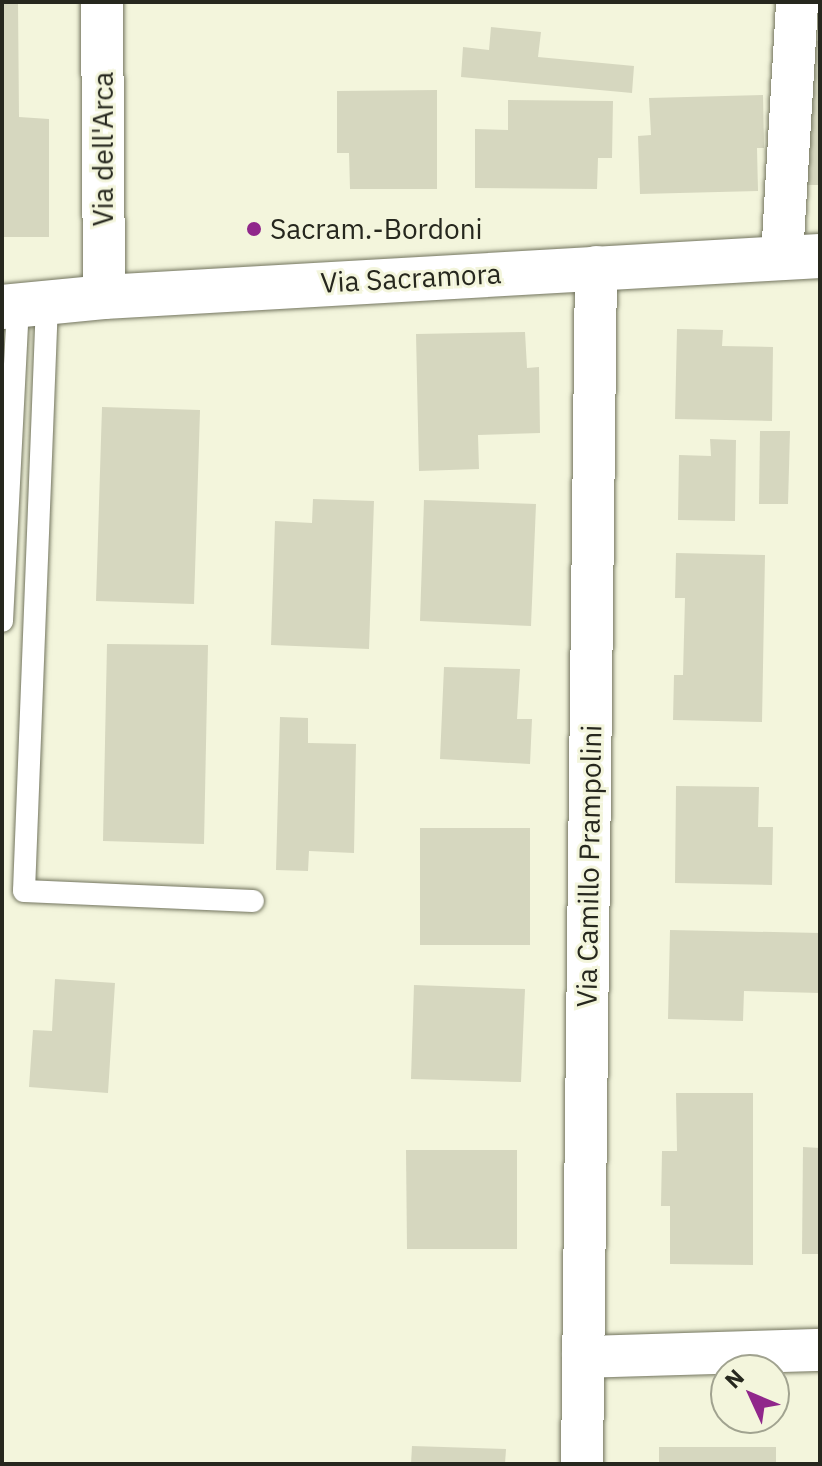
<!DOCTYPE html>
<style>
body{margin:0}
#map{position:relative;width:822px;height:1466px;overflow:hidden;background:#f3f5dc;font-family:"IBM Plex Sans",sans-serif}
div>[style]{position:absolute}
.building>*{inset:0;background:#d6d7bf}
.roads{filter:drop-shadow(0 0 2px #73755f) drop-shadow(0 0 2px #73755f)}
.service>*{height:22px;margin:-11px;padding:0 11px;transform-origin:11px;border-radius:11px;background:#fff}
.minor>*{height:42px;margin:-21px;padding:0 21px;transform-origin:21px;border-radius:21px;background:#fff}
.tertiary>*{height:44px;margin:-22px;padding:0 22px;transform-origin:22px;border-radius:22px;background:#fff}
.dots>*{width:22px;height:22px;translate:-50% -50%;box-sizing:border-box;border:4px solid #f3f5dc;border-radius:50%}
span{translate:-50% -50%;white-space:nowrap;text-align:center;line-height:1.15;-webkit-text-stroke:6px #f3f5dc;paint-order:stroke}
.street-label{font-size:28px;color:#26271e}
.poi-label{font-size:28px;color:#26271e}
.left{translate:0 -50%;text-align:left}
.frame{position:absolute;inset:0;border:4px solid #26271e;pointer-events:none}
.north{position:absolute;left:710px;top:1354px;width:80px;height:80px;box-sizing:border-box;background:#f3f5dc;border:2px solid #a1a390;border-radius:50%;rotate:314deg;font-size:22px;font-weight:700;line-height:32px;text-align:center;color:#26271e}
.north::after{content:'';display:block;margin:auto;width:28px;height:36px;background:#90278b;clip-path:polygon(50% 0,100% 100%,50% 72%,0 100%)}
</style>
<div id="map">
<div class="building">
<i style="clip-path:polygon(2px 2px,18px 2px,19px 117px,49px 119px,49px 237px,2px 237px)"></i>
<i style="clip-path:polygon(491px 27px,541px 32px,538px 57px,634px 66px,632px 93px,461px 77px,463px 47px,489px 50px)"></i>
<i style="clip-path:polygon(810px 40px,820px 41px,820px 185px,807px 185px)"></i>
<i style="clip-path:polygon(437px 90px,437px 189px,350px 189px,349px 153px,337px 153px,337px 91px)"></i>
<i style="clip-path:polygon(763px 95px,764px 148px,757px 148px,758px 191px,640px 194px,638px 136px,651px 135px,649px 98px)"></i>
<i style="clip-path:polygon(508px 100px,613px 101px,612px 158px,598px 158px,597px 189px,475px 188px,475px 129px,508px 130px)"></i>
<i style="clip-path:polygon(677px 329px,723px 330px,722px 346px,773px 347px,772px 421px,675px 419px)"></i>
<i style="clip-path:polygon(525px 332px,527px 368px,539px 367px,540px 433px,478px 435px,479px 469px,419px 471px,416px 334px)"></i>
<i style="clip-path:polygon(102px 407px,200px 410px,194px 604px,96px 601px)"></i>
<i style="clip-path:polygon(760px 431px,790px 431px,788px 504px,759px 504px)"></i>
<i style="clip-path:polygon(710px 439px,736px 440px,735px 521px,678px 520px,679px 455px,711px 456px)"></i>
<i style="clip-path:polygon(313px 499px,374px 501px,369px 649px,271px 645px,275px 521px,312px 523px)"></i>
<i style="clip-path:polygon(424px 500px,536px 504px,531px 626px,420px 621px)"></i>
<i style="clip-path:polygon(676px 553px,765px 555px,762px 722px,673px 720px,674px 675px,683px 675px,685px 598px,675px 598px)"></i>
<i style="clip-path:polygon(107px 644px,208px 645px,204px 844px,103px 841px)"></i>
<i style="clip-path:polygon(444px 667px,520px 669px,517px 719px,532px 719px,530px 764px,440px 759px)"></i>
<i style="clip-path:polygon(280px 717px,308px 718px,308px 743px,356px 744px,354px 853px,309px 851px,308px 871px,276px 870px)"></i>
<i style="clip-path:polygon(676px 786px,759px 787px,758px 827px,773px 827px,772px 885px,675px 883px)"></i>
<i style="clip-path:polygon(420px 828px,530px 828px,530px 945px,420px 945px)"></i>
<i style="clip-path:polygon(670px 930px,820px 933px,820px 993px,744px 991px,743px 1021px,668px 1019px)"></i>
<i style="clip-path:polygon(55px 979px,115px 983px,108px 1093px,29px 1087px,33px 1030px,52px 1031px)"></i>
<i style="clip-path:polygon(414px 985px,525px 989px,521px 1082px,411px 1079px)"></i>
<i style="clip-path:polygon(676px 1093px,753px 1093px,753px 1265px,670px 1264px,670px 1206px,661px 1206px,662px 1151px,677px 1151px)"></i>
<i style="clip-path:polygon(803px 1147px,820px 1148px,820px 1254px,802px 1254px)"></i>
<i style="clip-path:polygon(406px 1150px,517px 1150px,517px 1249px,407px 1249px)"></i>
<i style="clip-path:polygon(412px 1446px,506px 1449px,505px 1464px,411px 1464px)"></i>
<i style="clip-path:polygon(659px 1447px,776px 1447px,776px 1464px,659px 1464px)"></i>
</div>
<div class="roads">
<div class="service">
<i style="left:47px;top:303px;width:588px;rotate:92.24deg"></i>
<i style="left:24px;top:891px;width:229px;rotate:2.5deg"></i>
<i style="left:2px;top:621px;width:316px;rotate:-87.1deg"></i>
</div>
<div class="minor">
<i style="left:102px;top:2px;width:295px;rotate:89.6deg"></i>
<i style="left:782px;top:257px;width:255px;rotate:-86.6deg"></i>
<i style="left:583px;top:1357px;width:237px;rotate:-1.7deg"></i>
<i style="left:582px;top:1464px;width:1197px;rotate:-89.33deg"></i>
</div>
<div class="tertiary">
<i style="left:2px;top:307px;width:102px;rotate:-5.6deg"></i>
<i style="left:104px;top:297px;width:717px;rotate:-3.28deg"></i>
</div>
</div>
<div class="dots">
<i style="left:254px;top:229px;background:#90278b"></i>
</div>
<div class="street-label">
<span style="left:103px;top:149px;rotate:-90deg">Via dell'Arca</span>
<span style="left:411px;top:278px;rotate:-3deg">Via Sacramora</span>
<span style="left:589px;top:866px;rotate:-89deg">Via Camillo Prampolini</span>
</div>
<div class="poi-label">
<span class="left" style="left:270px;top:229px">Sacram.-Bordoni</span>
</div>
<div class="frame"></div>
<div class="north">N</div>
</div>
